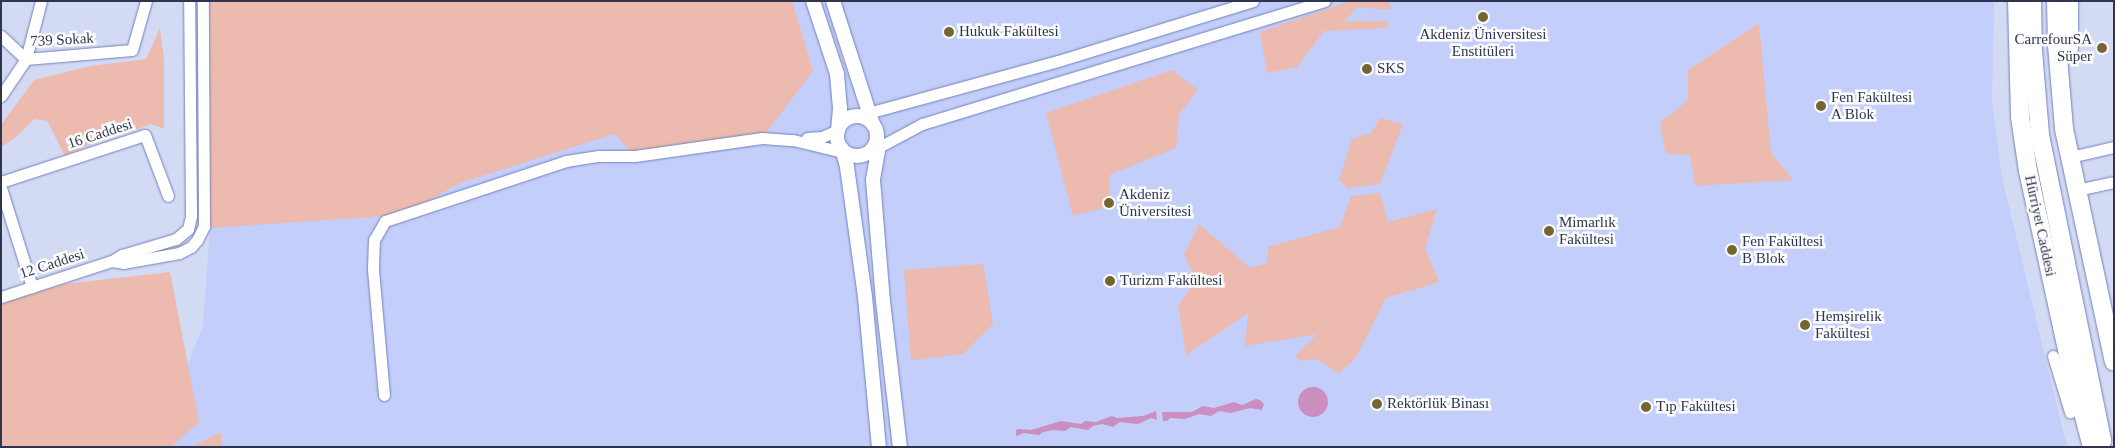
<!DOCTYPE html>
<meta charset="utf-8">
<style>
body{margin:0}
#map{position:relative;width:2115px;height:448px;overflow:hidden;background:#d3daf4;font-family:Georgia,serif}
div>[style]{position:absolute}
.built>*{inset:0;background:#c3cefa}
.green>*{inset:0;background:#ecbaae}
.water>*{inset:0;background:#ca8fbe}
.round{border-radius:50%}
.roads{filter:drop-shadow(0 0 1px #7380bd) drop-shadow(0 0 1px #7380bd)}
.minor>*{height:11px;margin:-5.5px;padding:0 5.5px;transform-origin:5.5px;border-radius:5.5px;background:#fff}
.tertiary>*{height:14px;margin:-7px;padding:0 7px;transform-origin:7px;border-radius:7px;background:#fff}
.tertiary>.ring{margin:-7px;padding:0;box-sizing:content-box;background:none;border:14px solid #fff;border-radius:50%}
.trunk>*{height:18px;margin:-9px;padding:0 9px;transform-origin:9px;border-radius:9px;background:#fff}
.dots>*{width:14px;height:14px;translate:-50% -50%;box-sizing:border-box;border:2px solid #fcfcfc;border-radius:50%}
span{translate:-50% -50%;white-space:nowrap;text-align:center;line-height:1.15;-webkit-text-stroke:5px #fcfcfc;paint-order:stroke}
.poi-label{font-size:15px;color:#2f354f}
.left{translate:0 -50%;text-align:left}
.right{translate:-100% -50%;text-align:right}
.street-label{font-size:15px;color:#2f354f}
.frame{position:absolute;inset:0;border:2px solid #2f354f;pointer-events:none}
</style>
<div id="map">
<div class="built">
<i style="clip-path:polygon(207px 1px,1994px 1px,1992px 101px,2002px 178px,2067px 447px,155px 447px,203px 326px,210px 228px)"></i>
</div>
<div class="green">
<i style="clip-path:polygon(207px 1px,792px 1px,813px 71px,762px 138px,635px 156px,614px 134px,460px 183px,402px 215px,210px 228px)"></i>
<i style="clip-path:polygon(1351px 1px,1389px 1px,1391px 10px,1358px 7px,1344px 21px,1387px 21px,1388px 28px,1324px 31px,1297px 67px,1267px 73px,1260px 32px)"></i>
<i style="clip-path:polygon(1759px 23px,1771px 153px,1793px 180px,1695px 186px,1690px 155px,1666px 154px,1660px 123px,1688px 100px,1688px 70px)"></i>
<i style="clip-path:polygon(160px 28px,164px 59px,164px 129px,151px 124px,132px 131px,114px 133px,65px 156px,47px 121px,34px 119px,15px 138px,1px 147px,1px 125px,34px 80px,90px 66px,146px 59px)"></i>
<i style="clip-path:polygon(1172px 70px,1198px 90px,1179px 114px,1176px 148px,1109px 175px,1110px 206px,1073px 216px,1046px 113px)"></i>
<i style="clip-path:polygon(1380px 118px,1403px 124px,1380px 184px,1348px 188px,1339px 180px,1352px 139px,1371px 133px)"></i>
<i style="clip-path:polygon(1380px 193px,1388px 222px,1437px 209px,1425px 248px,1439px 282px,1386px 298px,1355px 359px,1339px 373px,1316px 359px,1300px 361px,1295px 356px,1317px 334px,1245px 346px,1248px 313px,1186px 355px,1178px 305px,1196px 281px,1184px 254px,1199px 224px,1250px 268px,1267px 263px,1268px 247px,1340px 227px,1351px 196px)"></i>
<i style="clip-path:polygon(983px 264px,993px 324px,963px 354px,911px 360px,904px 270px)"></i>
<i style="clip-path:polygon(170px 272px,199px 422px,171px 447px,1px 447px,1px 303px,64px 284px)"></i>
<i style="clip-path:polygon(221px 432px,222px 447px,191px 447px)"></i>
</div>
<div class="water">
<i class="round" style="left:1298px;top:387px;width:30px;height:30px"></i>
<i style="clip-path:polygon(1256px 399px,1260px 400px,1264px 404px,1262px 410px,1250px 408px,1231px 413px,1219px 411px,1211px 416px,1199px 414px,1185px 419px,1170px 418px,1167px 421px,1163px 421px,1162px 412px,1192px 412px,1203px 406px,1214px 408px,1234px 402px,1242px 405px)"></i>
<i style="clip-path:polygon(1156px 411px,1157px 420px,1151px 418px,1138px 424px,1120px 422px,1113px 427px,1102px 424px,1093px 426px,1088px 430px,1071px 427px,1065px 431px,1054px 430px,1043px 432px,1039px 435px,1024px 433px,1016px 436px,1016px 430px,1019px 429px,1031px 430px,1061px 421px,1081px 424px,1085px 421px,1096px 422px,1112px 416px,1117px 418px,1143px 416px)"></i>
</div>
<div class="roads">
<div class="minor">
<i style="left:1px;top:36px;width:34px;rotate:43deg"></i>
<i style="left:26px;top:59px;width:106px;rotate:-4.9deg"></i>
<i style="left:132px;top:50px;width:51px;rotate:-74.1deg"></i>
<i style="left:1px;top:96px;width:45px;rotate:-56deg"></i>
<i style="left:26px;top:59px;width:60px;rotate:-75.5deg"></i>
<i style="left:857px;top:116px;width:208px;rotate:-15.3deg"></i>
<i style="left:1058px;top:61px;width:204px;rotate:-17.1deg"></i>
<i style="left:807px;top:138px;width:15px;rotate:-4deg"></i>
<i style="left:822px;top:137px;width:17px;rotate:-24deg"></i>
<i style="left:866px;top:154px;width:64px;rotate:-28.2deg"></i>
<i style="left:922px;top:124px;width:421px;rotate:-17deg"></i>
<i style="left:2079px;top:155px;width:36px;rotate:-13deg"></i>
<i style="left:1px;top:182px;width:151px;rotate:-18.1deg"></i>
<i style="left:145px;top:135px;width:65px;rotate:69.3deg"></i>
<i style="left:1px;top:188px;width:104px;rotate:72.6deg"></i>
<i style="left:2086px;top:188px;width:29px;rotate:-12deg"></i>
<i style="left:112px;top:261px;width:11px;rotate:10deg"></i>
<i style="left:123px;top:263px;width:57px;rotate:-10.1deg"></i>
<i style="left:179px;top:253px;width:13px;rotate:-27deg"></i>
<i style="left:191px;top:247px;width:9px;rotate:-49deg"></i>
<i style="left:197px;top:240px;width:16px;rotate:-63deg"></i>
<i style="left:204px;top:226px;width:225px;rotate:-90.3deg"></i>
<i style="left:1px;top:297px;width:117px;rotate:-18deg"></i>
<i style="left:112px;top:261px;width:12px;rotate:-31deg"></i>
<i style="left:122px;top:255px;width:56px;rotate:-16.5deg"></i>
<i style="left:176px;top:239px;width:16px;rotate:-40deg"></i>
<i style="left:188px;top:229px;width:13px;rotate:-77deg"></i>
<i style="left:191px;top:216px;width:215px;rotate:-90.5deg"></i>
<i style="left:2053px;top:356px;width:59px;rotate:73.1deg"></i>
<i style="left:384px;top:395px;width:127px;rotate:-95deg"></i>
<i style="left:373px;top:268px;width:28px;rotate:-88deg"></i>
<i style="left:374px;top:240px;width:22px;rotate:-60deg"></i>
<i style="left:385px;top:221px;width:191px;rotate:-18.3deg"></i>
<i style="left:566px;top:161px;width:33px;rotate:-9deg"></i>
<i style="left:599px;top:156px;width:36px"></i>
<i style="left:635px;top:156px;width:128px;rotate:-8.1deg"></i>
<i style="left:762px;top:138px;width:31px;rotate:4deg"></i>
<i style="left:793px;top:140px;width:56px;rotate:13.5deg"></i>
</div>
<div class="tertiary">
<i style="left:813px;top:1px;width:77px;rotate:71.8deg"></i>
<i style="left:837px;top:74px;width:34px;rotate:85deg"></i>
<i style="left:840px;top:108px;width:22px;rotate:95deg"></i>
<i style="left:833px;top:1px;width:130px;rotate:72.1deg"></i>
<i class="ring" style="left:837px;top:116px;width:26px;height:26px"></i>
<i style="left:877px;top:138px;width:13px;rotate:86deg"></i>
<i style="left:878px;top:151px;width:29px;rotate:100deg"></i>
<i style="left:873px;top:180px;width:121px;rotate:85.3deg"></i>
<i style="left:883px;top:301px;width:147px;rotate:83.4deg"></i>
<i style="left:842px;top:149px;width:19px;rotate:74deg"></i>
<i style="left:847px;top:167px;width:131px;rotate:82.1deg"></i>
<i style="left:865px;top:297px;width:151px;rotate:84.7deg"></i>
</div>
<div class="trunk">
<i style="left:2017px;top:1px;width:116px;rotate:88.5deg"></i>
<i style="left:2020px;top:117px;width:55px;rotate:81.6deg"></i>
<i style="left:2028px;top:171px;width:188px;rotate:77.7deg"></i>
<i style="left:2068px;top:355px;width:95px;rotate:75.4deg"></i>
<i style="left:2032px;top:1px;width:50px;rotate:88.9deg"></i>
<i style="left:2033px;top:51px;width:84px;rotate:85.2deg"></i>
<i style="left:2040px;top:135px;width:312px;rotate:78.5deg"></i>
<i style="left:2056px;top:1px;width:44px;rotate:88.7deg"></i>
<i style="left:2057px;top:45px;width:84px;rotate:85.2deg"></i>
<i style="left:2064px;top:129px;width:238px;rotate:77.9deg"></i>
<i style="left:2069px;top:1px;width:47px;rotate:90deg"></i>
</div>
</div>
<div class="dots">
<i style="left:1483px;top:17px;background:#746633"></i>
<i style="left:949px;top:32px;background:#746633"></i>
<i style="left:2102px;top:48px;background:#746633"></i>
<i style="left:1367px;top:69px;background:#746633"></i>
<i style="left:1821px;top:106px;background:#746633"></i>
<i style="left:1109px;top:203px;background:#746633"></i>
<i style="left:1549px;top:231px;background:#746633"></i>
<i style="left:1732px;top:250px;background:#746633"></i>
<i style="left:1110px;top:281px;background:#746633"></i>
<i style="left:1805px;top:325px;background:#746633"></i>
<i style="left:1377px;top:404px;background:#746633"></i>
<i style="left:1646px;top:407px;background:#746633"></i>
</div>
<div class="poi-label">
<span class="left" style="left:959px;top:32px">Hukuk Fakültesi</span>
<span style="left:1483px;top:43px">Akdeniz Üniversitesi<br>Enstitüleri</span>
<span class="right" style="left:2092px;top:48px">CarrefourSA<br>Süper</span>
<span class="left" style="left:1377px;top:69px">SKS</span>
<span class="left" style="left:1831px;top:106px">Fen Fakültesi<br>A Blok</span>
<span class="left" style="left:1119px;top:203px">Akdeniz<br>Üniversitesi</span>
<span class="left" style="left:1559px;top:231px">Mimarlık<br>Fakültesi</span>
<span class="left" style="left:1742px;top:250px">Fen Fakültesi<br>B Blok</span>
<span class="left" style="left:1120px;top:281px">Turizm Fakültesi</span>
<span class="left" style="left:1815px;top:325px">Hemşirelik<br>Fakültesi</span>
<span class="left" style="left:1387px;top:404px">Rektörlük Binası</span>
<span class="left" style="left:1656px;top:407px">Tıp Fakültesi</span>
</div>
<div class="street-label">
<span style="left:62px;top:40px;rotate:-3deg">739 Sokak</span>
<span style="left:100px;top:134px;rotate:-18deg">16 Caddesi</span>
<span style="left:2040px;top:226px;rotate:78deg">Hürriyet Caddesi</span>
<span style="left:52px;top:264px;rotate:-18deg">12 Caddesi</span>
</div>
<div class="frame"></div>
</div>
